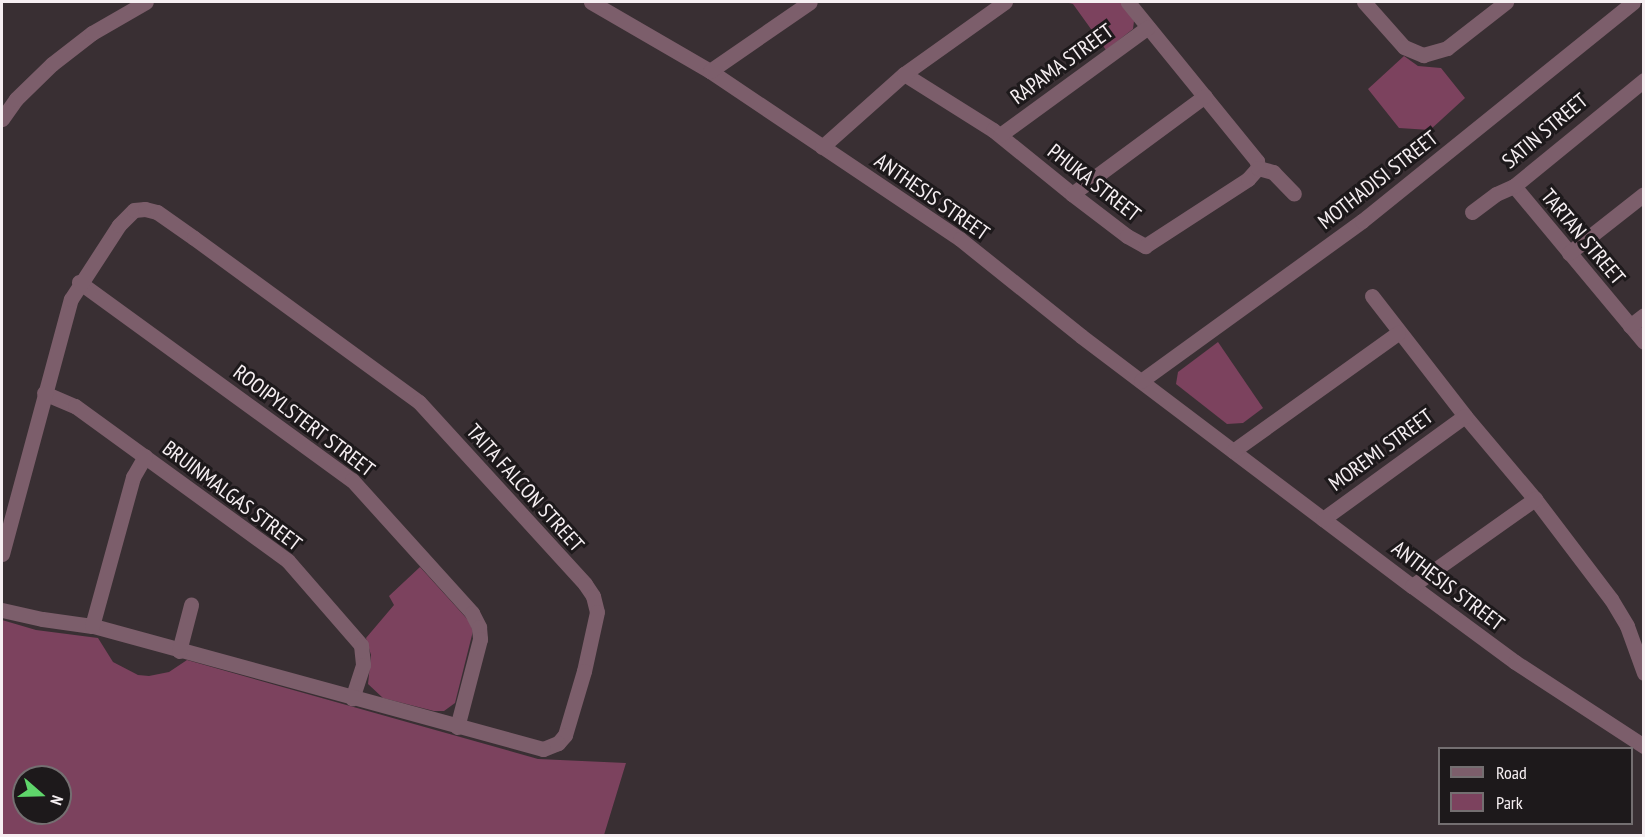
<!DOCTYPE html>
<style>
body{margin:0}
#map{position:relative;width:1645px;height:837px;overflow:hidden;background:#392f33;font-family:"PT Sans Narrow",sans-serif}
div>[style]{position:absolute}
.green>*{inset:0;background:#7c425e}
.minor>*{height:15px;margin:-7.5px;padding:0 7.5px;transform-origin:7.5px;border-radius:7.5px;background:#7c5e6b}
span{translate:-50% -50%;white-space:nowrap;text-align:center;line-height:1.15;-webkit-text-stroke:6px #1d191b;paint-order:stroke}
.street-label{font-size:21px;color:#f6eff2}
.frame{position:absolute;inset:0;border:3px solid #f6eff2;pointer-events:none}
.legend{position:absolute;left:1438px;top:747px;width:195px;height:78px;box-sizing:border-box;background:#1d191b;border:2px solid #746f71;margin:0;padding:8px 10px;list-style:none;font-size:18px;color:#f6eff2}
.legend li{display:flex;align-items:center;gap:12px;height:30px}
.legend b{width:30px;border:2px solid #746f71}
.north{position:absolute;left:12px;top:765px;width:60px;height:60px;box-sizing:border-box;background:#1d191b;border:2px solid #746f71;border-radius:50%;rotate:110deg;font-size:16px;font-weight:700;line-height:24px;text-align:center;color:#f6eff2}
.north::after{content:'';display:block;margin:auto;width:21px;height:27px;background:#5fd56b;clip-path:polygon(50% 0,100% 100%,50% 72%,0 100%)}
</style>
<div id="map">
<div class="green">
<i style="clip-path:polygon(1065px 2px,1121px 2px,1134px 21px,1133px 29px,1106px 50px,1073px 4px)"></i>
<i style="clip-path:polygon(1404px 56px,1418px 66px,1441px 68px,1465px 98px,1430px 130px,1399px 128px,1368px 89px)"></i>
<i style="clip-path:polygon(1218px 342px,1263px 408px,1243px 423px,1227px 424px,1176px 384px,1178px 372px)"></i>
<i style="clip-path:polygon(420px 567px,469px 621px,473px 631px,455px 703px,444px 711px,434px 711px,383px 698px,368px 684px,371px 655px,366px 638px,394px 605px,389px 596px)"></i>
<i style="clip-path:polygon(evenodd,2px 620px,36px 630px,98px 638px,113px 662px,138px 675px,149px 676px,169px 672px,187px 660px,538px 759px,626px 763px,604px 835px,2px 835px,2px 620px,24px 777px,60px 777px,60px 813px,24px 813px,24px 777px)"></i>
</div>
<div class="minor">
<i style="left:591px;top:2px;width:138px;rotate:30.1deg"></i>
<i style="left:710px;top:71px;width:301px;rotate:33.9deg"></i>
<i style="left:960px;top:239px;width:155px;rotate:38.7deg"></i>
<i style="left:1081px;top:336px;width:415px;rotate:37.1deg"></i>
<i style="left:1412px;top:586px;width:128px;rotate:36.4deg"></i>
<i style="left:1515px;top:662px;width:154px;rotate:33.1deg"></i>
<i style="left:1364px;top:2px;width:60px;rotate:48.4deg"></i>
<i style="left:1404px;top:47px;width:21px;rotate:23deg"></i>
<i style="left:1423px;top:55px;width:25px;rotate:-16deg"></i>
<i style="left:1447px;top:48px;width:75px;rotate:-37.9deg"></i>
<i style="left:710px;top:71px;width:121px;rotate:-34.6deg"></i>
<i style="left:904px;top:74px;width:105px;rotate:32.2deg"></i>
<i style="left:993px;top:130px;width:102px;rotate:39deg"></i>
<i style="left:1072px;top:194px;width:69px;rotate:37.4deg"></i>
<i style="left:1127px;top:236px;width:21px;rotate:29deg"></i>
<i style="left:1145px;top:246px;width:123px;rotate:-33deg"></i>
<i style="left:1248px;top:179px;width:15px;rotate:-48deg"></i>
<i style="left:1258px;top:168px;width:7px;rotate:-98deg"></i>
<i style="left:1257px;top:161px;width:205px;rotate:-129.1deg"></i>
<i style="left:2px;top:119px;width:24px;rotate:-55deg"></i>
<i style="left:16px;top:99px;width:50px;rotate:-44.2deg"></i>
<i style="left:52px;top:64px;width:51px;rotate:-37.8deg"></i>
<i style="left:92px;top:33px;width:62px;rotate:-29.9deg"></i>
<i style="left:1000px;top:135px;width:183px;rotate:-36.1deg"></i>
<i style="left:822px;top:147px;width:110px;rotate:-41.7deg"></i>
<i style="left:904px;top:74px;width:124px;rotate:-35.5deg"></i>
<i style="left:1258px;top:168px;width:16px;rotate:15deg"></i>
<i style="left:1273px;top:172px;width:30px;rotate:46deg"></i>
<i style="left:1514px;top:186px;width:203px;rotate:50.2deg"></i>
<i style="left:1072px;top:194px;width:165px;rotate:-36.4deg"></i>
<i style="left:1472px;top:212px;width:30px;rotate:-37deg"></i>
<i style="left:1496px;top:194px;width:20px;rotate:-24deg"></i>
<i style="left:1514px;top:186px;width:168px;rotate:-39.2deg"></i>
<i style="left:1569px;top:253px;width:95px;rotate:-38.2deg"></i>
<i style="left:79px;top:282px;width:337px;rotate:36deg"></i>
<i style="left:352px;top:480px;width:179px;rotate:47.9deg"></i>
<i style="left:472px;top:613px;width:16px;rotate:63deg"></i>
<i style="left:479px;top:627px;width:12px;rotate:85deg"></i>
<i style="left:480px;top:639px;width:91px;rotate:104.6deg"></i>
<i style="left:1372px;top:296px;width:152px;rotate:52.2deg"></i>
<i style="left:1465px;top:416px;width:109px;rotate:49.9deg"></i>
<i style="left:1535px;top:499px;width:126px;rotate:52.8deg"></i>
<i style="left:1611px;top:599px;width:31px;rotate:59deg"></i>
<i style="left:1627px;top:626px;width:50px;rotate:70.1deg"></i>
<i style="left:1630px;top:326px;width:18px;rotate:-38deg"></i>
<i style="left:1141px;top:381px;width:273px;rotate:-35.9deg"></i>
<i style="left:1362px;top:221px;width:348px;rotate:-38.9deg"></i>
<i style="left:44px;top:393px;width:34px;rotate:23deg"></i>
<i style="left:75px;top:406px;width:263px;rotate:36deg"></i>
<i style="left:288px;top:561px;width:111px;rotate:49deg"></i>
<i style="left:361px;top:645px;width:20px;rotate:84deg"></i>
<i style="left:363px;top:665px;width:35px;rotate:108deg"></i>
<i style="left:1233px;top:451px;width:203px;rotate:-35.6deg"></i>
<i style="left:1323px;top:519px;width:175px;rotate:-36deg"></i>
<i style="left:2px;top:554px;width:264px;rotate:-74.9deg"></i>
<i style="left:71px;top:299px;width:88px;rotate:-57deg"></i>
<i style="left:119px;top:225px;width:21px;rotate:-45deg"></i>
<i style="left:134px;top:210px;width:11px;rotate:-5deg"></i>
<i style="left:145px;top:209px;width:12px;rotate:14deg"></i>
<i style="left:157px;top:212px;width:45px;rotate:35.1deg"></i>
<i style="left:194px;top:238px;width:278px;rotate:36.1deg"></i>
<i style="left:419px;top:402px;width:246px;rotate:47.6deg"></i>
<i style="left:585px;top:584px;width:14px;rotate:56deg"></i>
<i style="left:593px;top:596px;width:16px;rotate:76deg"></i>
<i style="left:597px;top:612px;width:60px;rotate:102.4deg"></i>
<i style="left:584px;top:671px;width:67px;rotate:106.5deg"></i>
<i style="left:565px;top:735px;width:11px;rotate:131deg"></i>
<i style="left:558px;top:743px;width:16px;rotate:158deg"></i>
<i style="left:543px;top:749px;width:467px;rotate:-164.7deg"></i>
<i style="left:92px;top:626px;width:50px;rotate:-172deg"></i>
<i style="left:42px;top:619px;width:41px;rotate:-167.3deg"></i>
<i style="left:1412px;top:586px;width:151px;rotate:-35.3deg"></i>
<i style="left:92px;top:626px;width:155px;rotate:-74.6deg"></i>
<i style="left:133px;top:477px;width:24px;rotate:-60deg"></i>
<i style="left:179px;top:651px;width:48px;rotate:-75.4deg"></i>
</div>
<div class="street-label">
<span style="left:1062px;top:64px;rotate:-36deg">RAPAMA STREET</span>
<span style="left:1545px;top:131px;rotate:-40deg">SATIN STREET</span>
<span style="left:1378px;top:180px;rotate:-38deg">MOTHADISI STREET</span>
<span style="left:1094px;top:183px;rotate:38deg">PHUKA STREET</span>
<span style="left:932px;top:197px;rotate:35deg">ANTHESIS STREET</span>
<span style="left:1583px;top:237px;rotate:50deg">TARTAN STREET</span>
<span style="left:304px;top:421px;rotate:37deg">ROOIPYLSTERT STREET</span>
<span style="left:1381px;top:450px;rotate:-36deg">MOREMI STREET</span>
<span style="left:525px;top:488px;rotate:48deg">TAITA FALCON STREET</span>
<span style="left:232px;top:496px;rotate:37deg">BRUINMALGAS STREET</span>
<span style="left:1448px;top:586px;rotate:37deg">ANTHESIS STREET</span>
</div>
<div class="frame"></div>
<ul class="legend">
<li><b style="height:8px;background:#7c5e6b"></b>Road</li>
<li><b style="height:16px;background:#7c425e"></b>Park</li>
</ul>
<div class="north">N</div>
</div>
